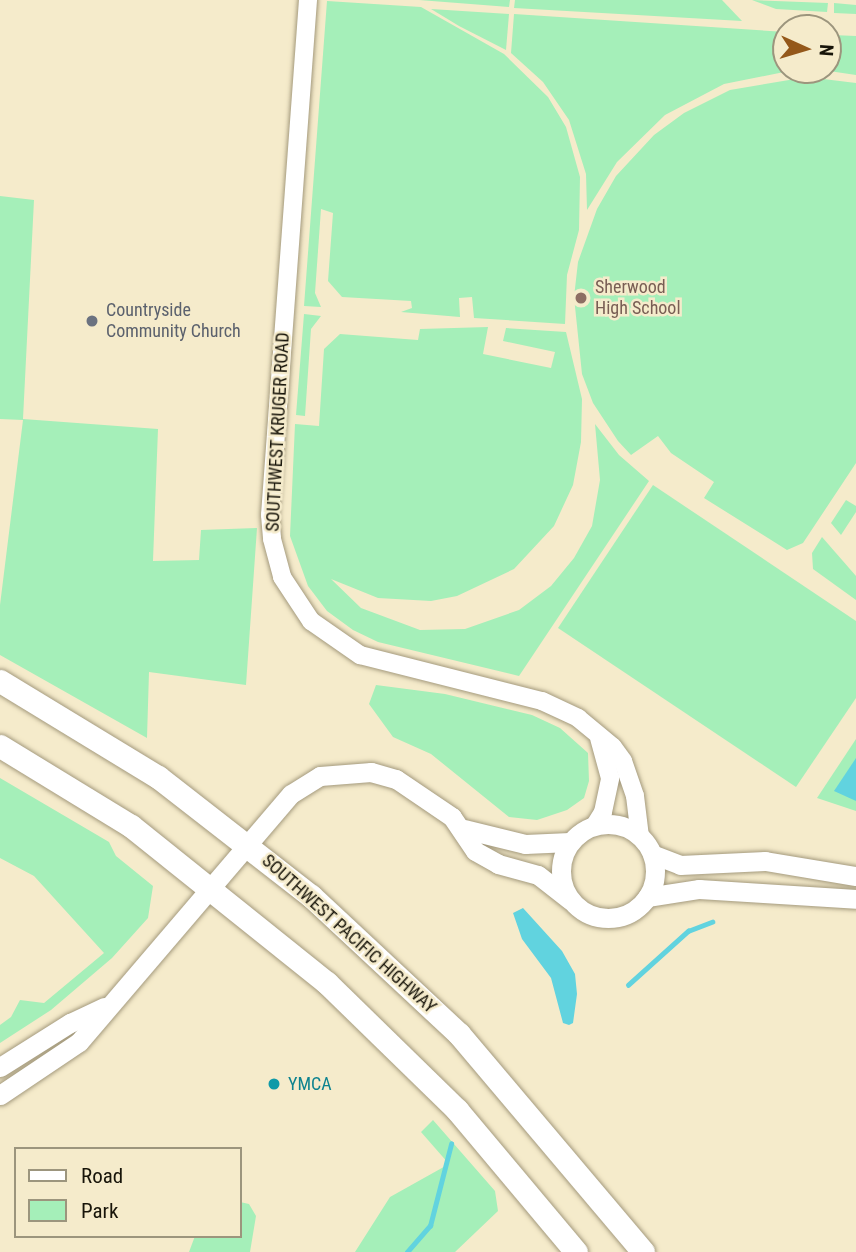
<!DOCTYPE html>
<style>
body{margin:0}
#map{position:relative;width:856px;height:1252px;overflow:hidden;background:#f5ebcb;font-family:"Roboto Condensed",sans-serif}
div>[style]{position:absolute}
.green>*{inset:0;background:#a5efb9}
.water>*{inset:0;background:#61d3df}
.stream>*{height:4.5px;margin:-2.25px;padding:0 2.25px;transform-origin:2.25px;border-radius:2.25px;background:#61d3df}
.roads{filter:drop-shadow(0 0 2px #a49a7d) drop-shadow(0 0 2px #a49a7d)}
.tertiary>*{height:18px;margin:-9px;padding:0 9px;transform-origin:9px;border-radius:9px;background:#fff}
.secondary>*{height:19px;margin:-9.5px;padding:0 9.5px;transform-origin:9.5px;border-radius:9.5px;background:#fff}
.secondary>.ring{margin:-9.5px;padding:0;box-sizing:content-box;background:none;border:19px solid #fff;border-radius:50%}
.trunk>*{height:23px;margin:-11.5px;padding:0 11.5px;transform-origin:11.5px;border-radius:11.5px;background:#fff}
.dots>*{width:19px;height:19px;translate:-50% -50%;box-sizing:border-box;border:4px solid #f5ebcb;border-radius:50%}
span{translate:-50% -50%;white-space:nowrap;text-align:center;line-height:1.15;-webkit-text-stroke:5px #f5ebcb;paint-order:stroke}
.education-label{font-size:18px;color:#785e54}
.left{translate:0 -50%;text-align:left}
.worship-label{font-size:18px;color:#5b616d}
.street-label{font-size:18px;color:#171409}
.culture-label{font-size:18px;color:#0d838f}
.legend{position:absolute;left:14px;top:1147px;width:228px;height:91px;box-sizing:border-box;background:#f5ebcb;border:2px solid #9c957d;margin:0;padding:9px 12px;list-style:none;font-size:21px;color:#171409}
.legend li{display:flex;align-items:center;gap:14px;height:35px}
.legend b{width:35px;border:2px solid #9c957d}
.north{position:absolute;left:772px;top:14px;width:70px;height:70px;box-sizing:border-box;background:#f5ebcb;border:2px solid #9c957d;border-radius:50%;rotate:94deg;font-size:19px;font-weight:700;line-height:28px;text-align:center;color:#171409}
.north::after{content:'';display:block;margin:auto;width:24px;height:32px;background:#94581a;clip-path:polygon(50% 0,100% 100%,50% 72%,0 100%)}
</style>
<div id="map">
<div class="green">
<i style="clip-path:polygon(419px 0,510px 0,509px 7px)"></i>
<i style="clip-path:polygon(515px 0,722px 0,742px 21px,514px 8px)"></i>
<i style="clip-path:polygon(752px 0,828px 3px,827px 12px,776px 9px)"></i>
<i style="clip-path:polygon(327px 1px,421px 7px,504px 54px,548px 97px,566px 127px,580px 177px,579px 230px,567px 275px,565px 324px,474px 318px,472px 297px,459px 298px,460px 317px,401px 312px,412px 308px,411px 301px,342px 297px,328px 281px,333px 213px,321px 209px,315px 293px,321px 307px,304px 306px)"></i>
<i style="clip-path:polygon(834px 3px,856px 5px,856px 14px,834px 13px)"></i>
<i style="clip-path:polygon(431px 9px,509px 14px,506px 50px,459px 26px)"></i>
<i style="clip-path:polygon(514px 14px,786px 32px,786px 70px,794px 70px,724px 84px,665px 115px,617px 162px,587px 210px,586px 174px,569px 120px,543px 82px,511px 53px)"></i>
<i style="clip-path:polygon(832px 35px,856px 36px,856px 75px,829px 71px)"></i>
<i style="clip-path:polygon(807px 77px,856px 83px,856px 463px,803px 543px,787px 550px,704px 498px,714px 482px,671px 453px,658px 436px,631px 455px,618px 441px,593px 403px,582px 374px,574px 297px,578px 262px,597px 209px,616px 176px,654px 135px,684px 113px,730px 90px)"></i>
<i style="clip-path:polygon(0 196px,34px 200px,23px 419px,158px 429px,153px 561px,199px 560px,201px 530px,257px 528px,246px 685px,149px 672px,147px 738px,0 655px,0 605px,23px 420px,0 419px)"></i>
<i style="clip-path:polygon(304px 314px,321px 316px,311px 329px,305px 416px,296px 415px)"></i>
<i style="clip-path:polygon(488px 327px,483px 354px,551px 368px,555px 352px,503px 341px,506px 328px,566px 332px,582px 399px,581px 442px,573px 485px,554px 526px,514px 569px,457px 596px,431px 601px,378px 598px,331px 579px,361px 608px,420px 630px,465px 629px,519px 610px,551px 586px,574px 558px,592px 526px,600px 480px,595px 424px,619px 455px,649px 481px,519px 676px,378px 642px,353px 630px,327px 611px,308px 586px,290px 536px,295px 424px,319px 426px,324px 349px,340px 334px,418px 340px,420px 329px)"></i>
<i style="clip-path:polygon(653px 485px,856px 621px,856px 698px,796px 787px,558px 628px)"></i>
<i style="clip-path:polygon(846px 500px,856px 506px,856px 512px,841px 535px,831px 523px)"></i>
<i style="clip-path:polygon(822px 537px,856px 576px,856px 600px,813px 569px,812px 553px)"></i>
<i style="clip-path:polygon(376px 685px,445px 694px,532px 715px,560px 728px,588px 753px,589px 781px,584px 798px,567px 810px,537px 820px,509px 817px,431px 754px,393px 737px,369px 704px)"></i>
<i style="clip-path:polygon(856px 739px,856px 811px,817px 798px)"></i>
<i style="clip-path:polygon(0 778px,109px 842px,116px 856px,153px 886px,148px 918px,112px 958px,51px 1010px,0 1043px,0 1025px,11px 1017px,20px 1000px,44px 1003px,104px 953px,34px 876px,0 858px)"></i>
<i style="clip-path:polygon(433px 1120px,495px 1191px,498px 1211px,455px 1252px,355px 1252px,390px 1197px,449px 1164px,421px 1132px)"></i>
<i style="clip-path:polygon(240px 1202px,249px 1204px,256px 1216px,250px 1252px,189px 1252px,195px 1236px,240px 1236px)"></i>
</div>
<div class="water">
<i style="clip-path:polygon(856px 758px,856px 801px,834px 791px)"></i>
<i style="clip-path:polygon(523px 908px,562px 951px,575px 974px,577px 994px,573px 1023px,569px 1025px,563px 1023px,551px 978px,522px 939px,513px 913px)"></i>
</div>
<div class="stream">
<i style="left:628px;top:985px;width:81px;rotate:-42deg"></i>
<i style="left:688px;top:931px;width:26px;rotate:-21deg"></i>
<i style="left:407px;top:1252px;width:35px;rotate:-49deg"></i>
<i style="left:430px;top:1226px;width:85px;rotate:-75.6deg"></i>
</div>
<div class="roads">
<div class="tertiary">
<i style="left:308px;top:0;width:516px;rotate:94.22deg"></i>
<i style="left:270px;top:515px;width:24px;rotate:85deg"></i>
<i style="left:272px;top:539px;width:39px;rotate:75deg"></i>
<i style="left:282px;top:577px;width:53px;rotate:56.6deg"></i>
<i style="left:311px;top:621px;width:60px;rotate:34.8deg"></i>
<i style="left:360px;top:655px;width:188px;rotate:14.2deg"></i>
<i style="left:542px;top:701px;width:40px;rotate:25deg"></i>
<i style="left:578px;top:718px;width:45px;rotate:39.6deg"></i>
<i style="left:613px;top:747px;width:17px;rotate:54deg"></i>
<i style="left:623px;top:761px;width:37px;rotate:71deg"></i>
<i style="left:635px;top:796px;width:41px;rotate:83deg"></i>
<i style="left:595px;top:825px;width:15px;rotate:-58deg"></i>
<i style="left:603px;top:812px;width:35px;rotate:-78deg"></i>
<i style="left:610px;top:778px;width:41px;rotate:-105.4deg"></i>
</div>
<div class="secondary">
<i class="ring" style="left:561px;top:824px;width:75px;height:75px"></i>
<i style="left:464px;top:829px;width:63px;rotate:13.8deg"></i>
<i style="left:525px;top:844px;width:45px;rotate:-2.5deg"></i>
<i style="left:652px;top:854px;width:30px;rotate:21deg"></i>
<i style="left:680px;top:865px;width:85px;rotate:-2.7deg"></i>
<i style="left:765px;top:861px;width:92px;rotate:9.4deg"></i>
<i style="left:647px;top:897px;width:53px;rotate:-8.7deg"></i>
<i style="left:699px;top:889px;width:157px;rotate:3.6deg"></i>
<i style="left:0;top:1067px;width:83px;rotate:-32.2deg"></i>
<i style="left:70px;top:1023px;width:38px;rotate:-25deg"></i>
<i style="left:0;top:1095px;width:95px;rotate:-33.9deg"></i>
<i style="left:79px;top:1042px;width:326px;rotate:-49.5deg"></i>
<i style="left:291px;top:794px;width:34px;rotate:-32deg"></i>
<i style="left:320px;top:776px;width:51px;rotate:-4.5deg"></i>
<i style="left:371px;top:772px;width:26px;rotate:16deg"></i>
<i style="left:396px;top:779px;width:68px;rotate:34.2deg"></i>
<i style="left:452px;top:817px;width:41px;rotate:55.9deg"></i>
<i style="left:475px;top:851px;width:26px;rotate:29deg"></i>
<i style="left:498px;top:864px;width:41px;rotate:15.4deg"></i>
<i style="left:538px;top:875px;width:41px;rotate:38deg"></i>
</div>
<div class="trunk">
<i style="left:0;top:681px;width:185px;rotate:31.3deg"></i>
<i style="left:158px;top:777px;width:194px;rotate:37.9deg"></i>
<i style="left:311px;top:896px;width:202px;rotate:43deg"></i>
<i style="left:459px;top:1034px;width:285px;rotate:49.8deg"></i>
<i style="left:0;top:746px;width:153px;rotate:31.4deg"></i>
<i style="left:131px;top:826px;width:251px;rotate:38.7deg"></i>
<i style="left:327px;top:983px;width:182px;rotate:44.3deg"></i>
<i style="left:457px;top:1110px;width:185px;rotate:50deg"></i>
</div>
</div>
<div class="dots">
<i style="left:581px;top:298px;background:#8d6e63"></i>
<i style="left:92px;top:321px;background:#6b7280"></i>
<i style="left:274px;top:1084px;background:#0f9aa8"></i>
</div>
<div class="education-label">
<span class="left" style="left:595px;top:298px">Sherwood<br>High School</span>
</div>
<div class="worship-label">
<span class="left" style="left:106px;top:321px">Countryside<br>Community Church</span>
</div>
<div class="street-label">
<span style="left:278px;top:432px;rotate:-87deg">SOUTHWEST KRUGER ROAD</span>
<span style="left:349px;top:934px;rotate:42deg">SOUTHWEST PACIFIC HIGHWAY</span>
</div>
<div class="culture-label">
<span class="left" style="left:288px;top:1084px">YMCA</span>
</div>
<ul class="legend">
<li><b style="height:9px;background:#fff"></b>Road</li>
<li><b style="height:19px;background:#a5efb9"></b>Park</li>
</ul>
<div class="north">N</div>
</div>
